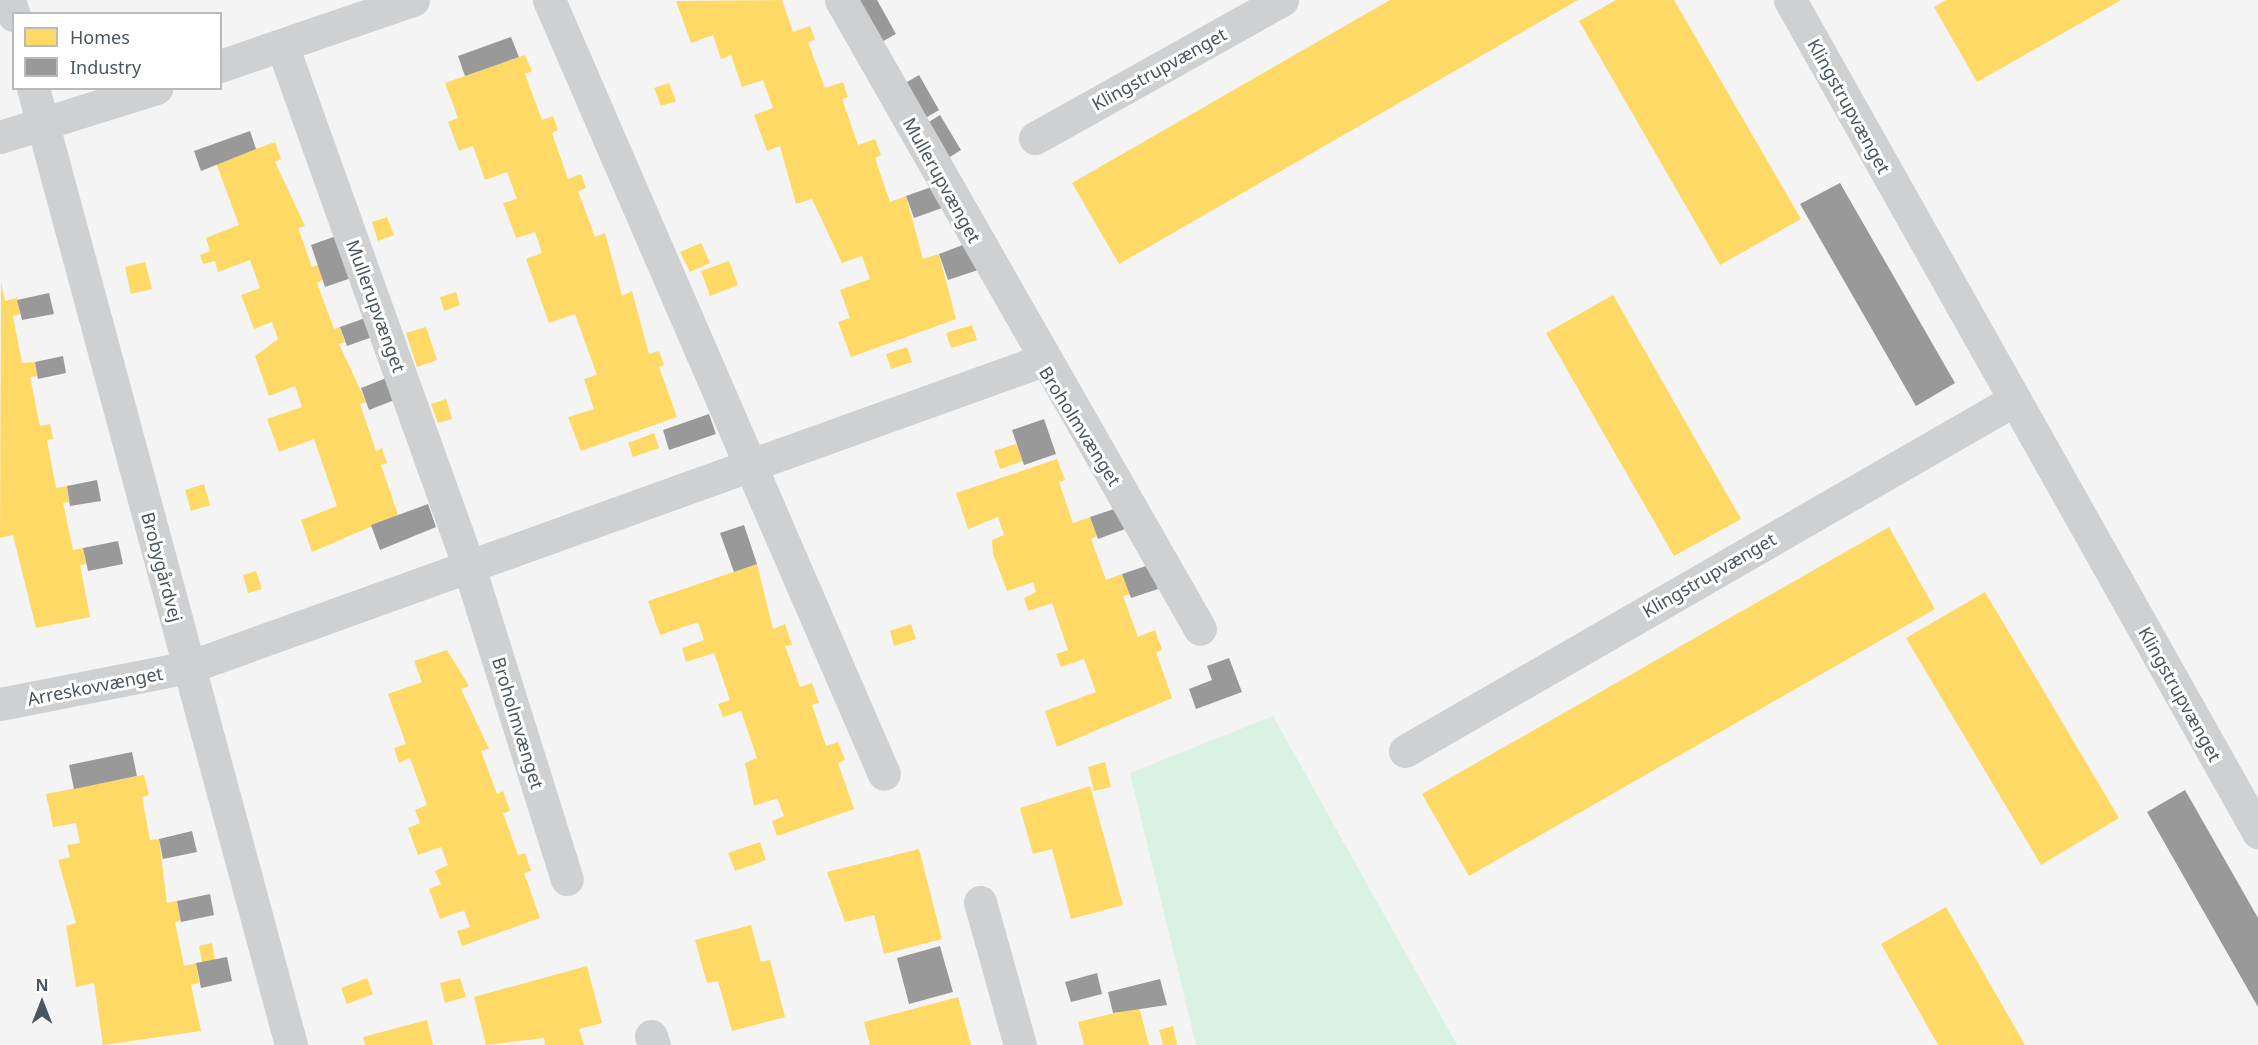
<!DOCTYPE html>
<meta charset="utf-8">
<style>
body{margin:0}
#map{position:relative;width:2258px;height:1045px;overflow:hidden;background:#f4f4f4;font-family:"Noto Sans",sans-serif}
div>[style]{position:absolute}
.green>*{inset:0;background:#d9f2e3}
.homes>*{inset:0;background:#ffd966}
.industry>*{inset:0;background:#999}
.street>*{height:33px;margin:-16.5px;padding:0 16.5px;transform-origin:16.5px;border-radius:16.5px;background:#ced0d2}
span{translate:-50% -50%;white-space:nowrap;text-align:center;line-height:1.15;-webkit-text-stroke:6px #fff;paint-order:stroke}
.street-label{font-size:18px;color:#4a5661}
.legend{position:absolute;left:12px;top:12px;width:210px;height:78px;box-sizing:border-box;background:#fff;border:2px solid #b7bbc0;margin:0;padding:8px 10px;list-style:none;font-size:18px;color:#4a5661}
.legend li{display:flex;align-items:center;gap:12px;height:30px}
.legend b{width:30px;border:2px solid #b7bbc0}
.north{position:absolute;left:12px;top:973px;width:60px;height:60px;-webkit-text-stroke:4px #fff;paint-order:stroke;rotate:0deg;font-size:16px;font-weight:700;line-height:24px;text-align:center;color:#4a5661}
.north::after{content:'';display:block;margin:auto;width:21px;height:27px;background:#4a5661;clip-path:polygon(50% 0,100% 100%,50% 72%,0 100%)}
</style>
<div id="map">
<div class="green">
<i style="clip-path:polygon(1273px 716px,1457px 1045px,1196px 1045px,1130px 773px)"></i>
</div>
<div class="homes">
<i style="clip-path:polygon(782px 0,793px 32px,810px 26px,815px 40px,808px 42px,825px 88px,843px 82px,848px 97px,842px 99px,858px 145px,875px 139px,881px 155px,875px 158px,890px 202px,906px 196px,923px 259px,939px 254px,956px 319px,851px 357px,838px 322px,850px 318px,840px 290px,870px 279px,862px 256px,842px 263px,812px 199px,796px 204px,780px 146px,767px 151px,754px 115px,773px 108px,763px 80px,742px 87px,731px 55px,721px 59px,713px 35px,691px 43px,676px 1px)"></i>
<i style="clip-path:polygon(1390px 0,1578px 0,1119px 264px,1072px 183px)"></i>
<i style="clip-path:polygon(1616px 0,1674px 0,1801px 219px,1720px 265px,1579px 21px)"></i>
<i style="clip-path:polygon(1946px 0,2121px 0,1977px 82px,1934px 7px)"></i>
<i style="clip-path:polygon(525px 55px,532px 71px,525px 74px,542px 120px,553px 116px,558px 130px,552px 133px,568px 179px,581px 174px,586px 188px,578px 191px,595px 237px,605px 233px,622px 296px,632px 291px,649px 354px,659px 351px,664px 365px,659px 367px,677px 417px,581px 451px,568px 417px,594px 409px,584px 379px,597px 375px,575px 314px,549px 323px,526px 259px,542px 253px,535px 232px,516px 238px,503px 203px,517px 199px,507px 172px,485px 180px,473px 146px,459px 151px,448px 122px,458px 118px,445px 83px)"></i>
<i style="clip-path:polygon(669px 83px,676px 101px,661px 106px,654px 88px)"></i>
<i style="clip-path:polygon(275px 142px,281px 159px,275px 162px,305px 226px,298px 228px,312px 267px,318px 265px,323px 280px,317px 283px,334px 329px,340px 327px,345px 342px,339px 344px,366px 402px,360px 404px,376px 451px,382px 448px,387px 463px,381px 465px,398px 515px,312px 552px,301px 520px,337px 506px,314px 439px,279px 452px,267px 419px,302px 407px,295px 386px,269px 396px,255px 356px,278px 339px,272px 322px,254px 329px,241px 295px,260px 288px,250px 260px,218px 272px,215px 261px,203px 264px,200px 255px,210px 251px,206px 238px,239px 225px,216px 163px)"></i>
<i style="clip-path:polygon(387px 217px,394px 235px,378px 241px,372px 222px)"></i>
<i style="clip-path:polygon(701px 243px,710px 263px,690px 272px,680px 252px)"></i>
<i style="clip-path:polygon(729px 261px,738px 285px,710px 296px,701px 271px)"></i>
<i style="clip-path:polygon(145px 262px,152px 289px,131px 294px,125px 267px)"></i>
<i style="clip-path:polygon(1px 282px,5px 301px,17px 298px,20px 314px,13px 316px,22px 363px,35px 362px,38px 376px,30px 377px,40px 426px,50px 424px,53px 439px,47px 440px,56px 488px,67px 486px,69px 502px,63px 503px,73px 550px,83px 548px,86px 564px,80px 565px,90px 617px,36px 628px,13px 535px,0 538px)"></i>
<i style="clip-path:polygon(456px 292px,460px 305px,444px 311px,440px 297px)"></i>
<i style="clip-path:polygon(1613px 295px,1741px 519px,1674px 556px,1546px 333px)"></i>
<i style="clip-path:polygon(972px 325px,977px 340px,951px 348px,946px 333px)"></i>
<i style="clip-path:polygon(426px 327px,437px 360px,417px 367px,406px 333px)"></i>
<i style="clip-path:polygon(907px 347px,912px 362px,891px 369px,886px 354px)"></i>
<i style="clip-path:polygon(446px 399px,452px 419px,438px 423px,431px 404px)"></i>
<i style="clip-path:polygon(654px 433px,659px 448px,633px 457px,628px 443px)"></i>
<i style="clip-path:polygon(1016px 444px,1023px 461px,1000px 469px,994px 451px)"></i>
<i style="clip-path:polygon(1057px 459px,1065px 480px,1059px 482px,1073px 523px,1090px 517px,1097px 536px,1091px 539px,1106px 580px,1122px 574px,1130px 594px,1123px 596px,1138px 637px,1155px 630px,1162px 650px,1156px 652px,1172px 698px,1057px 747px,1045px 711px,1096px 692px,1084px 659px,1061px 667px,1056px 654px,1068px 650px,1052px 603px,1028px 611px,1024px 598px,1036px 592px,1033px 582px,1007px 591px,993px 554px,992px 540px,1004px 535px,998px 517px,968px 529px,956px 493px)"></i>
<i style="clip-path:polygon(204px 484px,210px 505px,191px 511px,185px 490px)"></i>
<i style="clip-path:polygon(1889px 527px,1935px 609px,1469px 876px,1422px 794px)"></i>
<i style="clip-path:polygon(757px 564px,773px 629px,785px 624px,792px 645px,785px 646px,800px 687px,812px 683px,819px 703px,812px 705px,826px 746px,838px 742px,845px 760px,838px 763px,854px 809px,777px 836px,772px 821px,784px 816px,777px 798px,754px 806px,745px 763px,757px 758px,741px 711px,723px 717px,718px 704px,730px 700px,714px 653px,686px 662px,682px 648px,704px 640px,698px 622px,660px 635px,648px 601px)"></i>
<i style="clip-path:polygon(256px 571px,262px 589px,248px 593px,243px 575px)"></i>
<i style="clip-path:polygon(1985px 592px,2119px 818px,2041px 865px,1906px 638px)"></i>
<i style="clip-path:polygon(911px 624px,916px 639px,894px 646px,890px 631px)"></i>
<i style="clip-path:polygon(447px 650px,469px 686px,461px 689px,489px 749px,481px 751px,497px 794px,503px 791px,510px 811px,503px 813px,518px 855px,525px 853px,531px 871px,524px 873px,540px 918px,462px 946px,457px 931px,470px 927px,464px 910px,440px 919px,429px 889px,441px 884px,435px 871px,448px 865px,441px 847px,418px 855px,408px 828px,420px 823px,415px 810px,427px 805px,410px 758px,399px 763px,394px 748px,406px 744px,388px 694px,422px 682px,414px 661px)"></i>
<i style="clip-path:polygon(1105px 762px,1111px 787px,1094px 791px,1088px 767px)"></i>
<i style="clip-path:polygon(144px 775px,149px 795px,142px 797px,150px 840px,159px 839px,167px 903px,177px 901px,181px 920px,175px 922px,184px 966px,196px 963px,199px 983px,191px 985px,201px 1031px,103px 1045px,94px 983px,76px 987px,66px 926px,76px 923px,58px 860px,70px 857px,67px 845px,80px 843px,76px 823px,53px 827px,46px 794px)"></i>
<i style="clip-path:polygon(1090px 786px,1123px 905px,1071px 919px,1052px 849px,1033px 854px,1020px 808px)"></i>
<i style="clip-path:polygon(760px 842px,766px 860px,735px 871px,728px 853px)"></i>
<i style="clip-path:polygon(919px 849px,942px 939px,884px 954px,874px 915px,845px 922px,827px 872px)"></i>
<i style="clip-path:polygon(1946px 907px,2025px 1045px,1938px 1045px,1881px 944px)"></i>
<i style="clip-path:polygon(751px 925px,761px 962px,770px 960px,785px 1017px,732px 1031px,718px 981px,707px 983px,695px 940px)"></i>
<i style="clip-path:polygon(212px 943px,215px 960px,202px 962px,199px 946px)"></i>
<i style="clip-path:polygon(587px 966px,602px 1023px,579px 1029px,584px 1045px,545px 1045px,544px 1038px,486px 1045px,474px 997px)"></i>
<i style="clip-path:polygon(367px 978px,373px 994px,347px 1004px,341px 988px)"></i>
<i style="clip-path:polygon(460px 978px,466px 997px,445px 1003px,440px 983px)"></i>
<i style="clip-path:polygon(958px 997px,971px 1045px,870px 1045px,864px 1022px)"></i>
<i style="clip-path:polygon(1139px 1007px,1149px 1045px,1084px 1045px,1078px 1022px)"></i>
<i style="clip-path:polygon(427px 1020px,433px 1045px,365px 1045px,363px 1037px)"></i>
<i style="clip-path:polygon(1173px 1026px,1177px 1045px,1163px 1045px,1159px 1030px)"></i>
</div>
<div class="industry">
<i style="clip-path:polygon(853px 0,877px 0,896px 34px,878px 44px)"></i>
<i style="clip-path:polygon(511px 37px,519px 57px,465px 76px,458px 56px)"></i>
<i style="clip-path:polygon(919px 75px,939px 110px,922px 120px,902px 85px)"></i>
<i style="clip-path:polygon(940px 115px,961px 150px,945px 160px,924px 125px)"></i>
<i style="clip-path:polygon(250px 131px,256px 149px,201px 171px,194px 151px)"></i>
<i style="clip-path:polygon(1840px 183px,1955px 383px,1916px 406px,1800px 204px)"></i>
<i style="clip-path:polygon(934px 186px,942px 208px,914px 218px,906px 196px)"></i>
<i style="clip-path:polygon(339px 235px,354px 277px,325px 287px,311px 245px)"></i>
<i style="clip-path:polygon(968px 243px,978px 270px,948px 280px,939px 254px)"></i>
<i style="clip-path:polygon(49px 293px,54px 314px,22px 320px,17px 300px)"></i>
<i style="clip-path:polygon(368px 317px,375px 336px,347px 346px,340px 327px)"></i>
<i style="clip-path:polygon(63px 356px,66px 373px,38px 379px,35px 362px)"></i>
<i style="clip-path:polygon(389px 377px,397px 399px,369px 410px,361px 388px)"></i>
<i style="clip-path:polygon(709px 414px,716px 434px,669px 450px,663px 430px)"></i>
<i style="clip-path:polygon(1044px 419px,1056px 454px,1024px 465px,1012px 430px)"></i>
<i style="clip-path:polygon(97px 480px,101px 501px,70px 506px,67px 486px)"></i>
<i style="clip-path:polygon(428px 504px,436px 527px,380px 550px,371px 525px)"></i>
<i style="clip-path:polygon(1117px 508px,1125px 529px,1098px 539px,1090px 517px)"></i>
<i style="clip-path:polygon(744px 525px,757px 564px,734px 572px,720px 533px)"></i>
<i style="clip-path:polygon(118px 541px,123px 564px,88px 571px,83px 548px)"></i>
<i style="clip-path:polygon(1149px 565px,1158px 589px,1131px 598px,1122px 574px)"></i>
<i style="clip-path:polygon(1229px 658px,1242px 692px,1196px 709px,1189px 689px,1212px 680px,1207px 666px)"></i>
<i style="clip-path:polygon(132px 752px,137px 776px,74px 789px,69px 765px)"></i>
<i style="clip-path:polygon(2185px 790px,2258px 918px,2258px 1007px,2147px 812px)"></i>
<i style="clip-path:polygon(192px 831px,197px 852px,163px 859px,159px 839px)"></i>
<i style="clip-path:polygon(210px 894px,214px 915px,181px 922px,177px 901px)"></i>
<i style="clip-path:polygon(940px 946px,953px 992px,909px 1004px,897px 958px)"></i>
<i style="clip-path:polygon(227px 957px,232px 981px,201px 988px,196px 963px)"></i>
<i style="clip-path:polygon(1097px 973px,1102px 994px,1071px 1002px,1065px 982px)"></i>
<i style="clip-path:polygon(1160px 979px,1167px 1005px,1113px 1013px,1108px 992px)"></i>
</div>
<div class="street">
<i style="left:9px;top:0;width:16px;rotate:72deg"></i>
<i style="left:549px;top:0;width:843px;rotate:66.6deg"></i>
<i style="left:841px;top:0;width:724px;rotate:60.28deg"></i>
<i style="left:1790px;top:0;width:955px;rotate:60.64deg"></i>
<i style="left:282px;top:45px;width:554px;rotate:70.29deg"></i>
<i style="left:469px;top:567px;width:327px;rotate:72.6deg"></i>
<i style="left:220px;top:66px;width:204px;rotate:-18.9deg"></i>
<i style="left:33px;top:88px;width:991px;rotate:74.91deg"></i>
<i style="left:0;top:137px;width:164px;rotate:-17.4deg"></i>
<i style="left:1035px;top:138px;width:283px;rotate:-29.2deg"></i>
<i style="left:0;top:704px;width:193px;rotate:-11.1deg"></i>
<i style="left:189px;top:667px;width:908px;rotate:-19.77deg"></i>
<i style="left:1405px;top:751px;width:703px;rotate:-29.96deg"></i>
<i style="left:980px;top:902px;width:148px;rotate:74.4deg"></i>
<i style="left:651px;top:1036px;width:9px;rotate:72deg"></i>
</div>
<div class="street-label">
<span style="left:1159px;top:69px;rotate:-29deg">Klingstrupvænget</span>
<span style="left:1849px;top:106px;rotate:61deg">Klingstrupvænget</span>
<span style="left:942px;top:180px;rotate:61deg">Mullerupvænget</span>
<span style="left:376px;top:306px;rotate:70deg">Mullerupvænget</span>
<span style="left:1080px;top:426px;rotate:58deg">Broholmvænget</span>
<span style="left:162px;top:567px;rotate:75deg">Brobygårdvej</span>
<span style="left:1709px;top:575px;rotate:-30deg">Klingstrupvænget</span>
<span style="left:95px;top:686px;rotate:-11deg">Arreskovvænget</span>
<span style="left:2180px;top:694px;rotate:61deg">Klingstrupvænget</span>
<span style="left:518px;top:723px;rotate:73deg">Broholmvænget</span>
</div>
<ul class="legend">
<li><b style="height:16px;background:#ffd966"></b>Homes</li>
<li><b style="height:16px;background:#999"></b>Industry</li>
</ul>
<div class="north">N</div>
</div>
